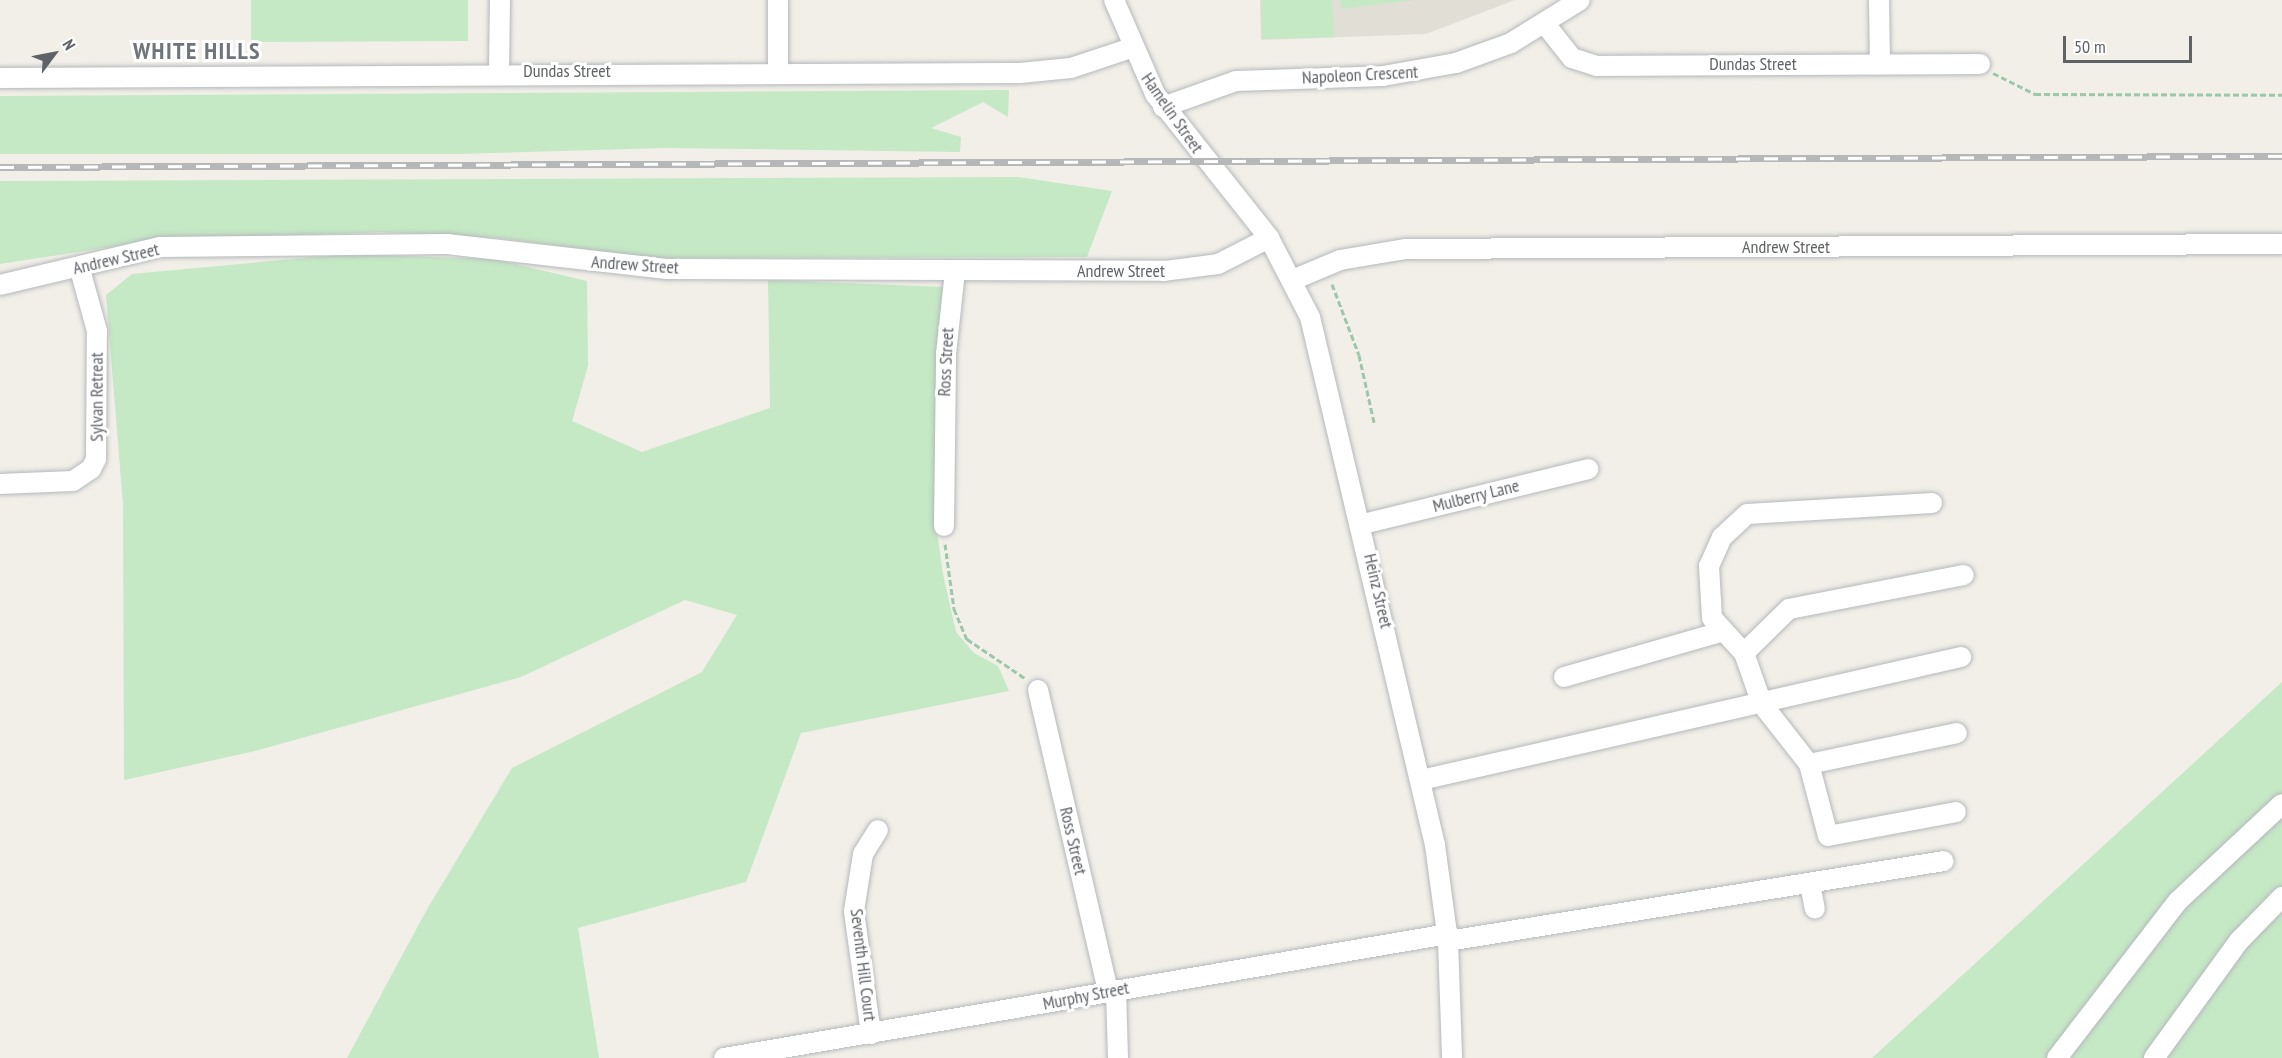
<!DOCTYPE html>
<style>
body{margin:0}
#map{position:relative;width:2282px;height:1058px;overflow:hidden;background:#f1efe8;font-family:"PT Sans Narrow",sans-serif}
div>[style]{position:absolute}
.education>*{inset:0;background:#e1ded6}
.green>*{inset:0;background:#c5e8c5}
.path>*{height:3px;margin-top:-1.5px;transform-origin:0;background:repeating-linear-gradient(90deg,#9cc7a9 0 6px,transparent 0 9px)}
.roads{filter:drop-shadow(0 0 2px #b5b8bc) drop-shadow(0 0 2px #b5b8bc)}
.minor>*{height:20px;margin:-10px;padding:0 10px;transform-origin:10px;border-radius:10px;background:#fff}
.rail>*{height:7px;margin-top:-3.5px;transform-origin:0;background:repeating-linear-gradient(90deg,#fff 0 14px,#b6b7b8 0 28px);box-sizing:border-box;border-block:2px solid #b6b7b8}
span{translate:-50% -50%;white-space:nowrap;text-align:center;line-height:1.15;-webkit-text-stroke:6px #fff;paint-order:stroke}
.street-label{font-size:18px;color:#5f6368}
.district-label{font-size:24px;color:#70757a;font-weight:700;letter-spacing:1.5px}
.north{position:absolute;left:24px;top:24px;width:60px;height:60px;-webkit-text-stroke:4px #fff;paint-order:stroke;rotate:58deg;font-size:16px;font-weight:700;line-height:24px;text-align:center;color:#5f6368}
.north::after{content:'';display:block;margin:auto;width:21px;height:27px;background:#5f6368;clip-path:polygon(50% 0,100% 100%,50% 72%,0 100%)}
.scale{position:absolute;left:2063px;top:36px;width:129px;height:27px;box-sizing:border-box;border:3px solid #5f6368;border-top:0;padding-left:8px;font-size:18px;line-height:21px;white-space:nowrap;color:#5f6368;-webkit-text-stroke:4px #fff;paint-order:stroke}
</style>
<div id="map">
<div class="education">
<i style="clip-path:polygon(1260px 0,1515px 0,1426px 34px,1261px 40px)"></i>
</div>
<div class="green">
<i style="clip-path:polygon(251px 0,468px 0,468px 41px,251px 42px)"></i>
<i style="clip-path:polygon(1261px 0,1332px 0,1334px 37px,1262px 39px)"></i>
<i style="clip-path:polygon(1340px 0,1414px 0,1341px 9px)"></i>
<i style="clip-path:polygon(1009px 90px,1008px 117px,983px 102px,931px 128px,961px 137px,960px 152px,665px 148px,460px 154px,0 154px,0 96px)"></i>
<i style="clip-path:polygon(1018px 177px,1112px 191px,1087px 257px,653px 258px,500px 238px,382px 232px,149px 241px,0 264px,0 181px)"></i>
<i style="clip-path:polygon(346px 254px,494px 259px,587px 281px,588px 366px,572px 421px,642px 452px,770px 408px,768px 280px,944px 287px,934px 510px,943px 574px,956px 632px,974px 653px,998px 666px,1009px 691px,801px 733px,746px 882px,578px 928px,599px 1058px,347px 1058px,426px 911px,512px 768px,702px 672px,737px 615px,685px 600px,521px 677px,255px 751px,124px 780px,123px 505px,106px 295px,132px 274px)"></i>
<i style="clip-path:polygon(2282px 682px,2282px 1058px,1872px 1058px,2270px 693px)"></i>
</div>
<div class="path">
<i style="left:1993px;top:73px;width:47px;rotate:26.6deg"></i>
<i style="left:2035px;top:94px;width:247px;rotate:0.2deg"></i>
<i style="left:1332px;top:284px;width:76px;rotate:69.2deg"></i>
<i style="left:1359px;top:355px;width:69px;rotate:77.4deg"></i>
<i style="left:945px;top:544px;width:66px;rotate:82.1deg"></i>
<i style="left:954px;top:609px;width:33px;rotate:67deg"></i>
<i style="left:967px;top:639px;width:71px;rotate:34.1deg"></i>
</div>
<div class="roads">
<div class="minor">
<i style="left:778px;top:0;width:72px;rotate:90deg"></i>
<i style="left:1114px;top:0;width:103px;rotate:66.4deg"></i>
<i style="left:1155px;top:94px;width:184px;rotate:51.6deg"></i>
<i style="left:1269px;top:238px;width:89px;rotate:62.6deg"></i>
<i style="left:1310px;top:317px;width:543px;rotate:76.68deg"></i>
<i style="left:1435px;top:845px;width:97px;rotate:82.3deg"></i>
<i style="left:1448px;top:941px;width:117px;rotate:88deg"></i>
<i style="left:1879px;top:0;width:64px;rotate:89.1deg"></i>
<i style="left:1545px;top:24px;width:43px;rotate:51.5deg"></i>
<i style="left:1572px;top:58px;width:26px;rotate:18deg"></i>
<i style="left:1597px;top:66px;width:383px;rotate:-0.3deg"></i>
<i style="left:499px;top:71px;width:71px;rotate:-89.2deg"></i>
<i style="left:0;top:78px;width:1020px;rotate:-0.28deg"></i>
<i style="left:1020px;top:73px;width:51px;rotate:-5.6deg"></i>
<i style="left:1071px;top:68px;width:63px;rotate:-18.4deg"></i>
<i style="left:1163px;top:107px;width:77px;rotate:-19.6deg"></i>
<i style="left:1236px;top:81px;width:147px;rotate:-1.9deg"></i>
<i style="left:1383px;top:76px;width:74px;rotate:-10.1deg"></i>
<i style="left:1456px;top:63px;width:59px;rotate:-20deg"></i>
<i style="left:1511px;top:43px;width:81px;rotate:-31.9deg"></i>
<i style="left:1295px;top:279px;width:49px;rotate:-22.9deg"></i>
<i style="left:1340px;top:260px;width:67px;rotate:-9.5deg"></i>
<i style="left:1406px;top:249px;width:876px;rotate:-0.33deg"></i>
<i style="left:0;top:285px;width:164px;rotate:-13.4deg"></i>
<i style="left:160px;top:247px;width:287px;rotate:-0.6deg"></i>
<i style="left:447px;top:244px;width:221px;rotate:6.5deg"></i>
<i style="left:667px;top:269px;width:497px;rotate:0.2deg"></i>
<i style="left:1164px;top:271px;width:54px;rotate:-7.4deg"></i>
<i style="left:1218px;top:264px;width:57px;rotate:-27deg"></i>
<i style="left:0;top:484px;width:73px;rotate:-2.4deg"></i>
<i style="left:73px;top:481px;width:22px;rotate:-34deg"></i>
<i style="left:91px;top:469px;width:11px;rotate:-63deg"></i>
<i style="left:96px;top:459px;width:128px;rotate:-89.6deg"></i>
<i style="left:97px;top:331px;width:67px;rotate:-105.5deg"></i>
<i style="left:1932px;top:503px;width:185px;rotate:176.6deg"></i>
<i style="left:1747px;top:514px;width:34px;rotate:137deg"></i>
<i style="left:1722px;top:537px;width:32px;rotate:114deg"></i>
<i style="left:1709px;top:566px;width:52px;rotate:86.7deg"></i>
<i style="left:1712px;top:618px;width:47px;rotate:47.6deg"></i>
<i style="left:1744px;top:653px;width:54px;rotate:70.6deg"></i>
<i style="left:1762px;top:704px;width:76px;rotate:51.9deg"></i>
<i style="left:1809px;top:764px;width:74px;rotate:75.2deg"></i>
<i style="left:1828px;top:836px;width:130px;rotate:-10.6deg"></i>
<i style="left:1363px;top:524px;width:232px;rotate:-13.7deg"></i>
<i style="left:944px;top:526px;width:172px;rotate:-89.3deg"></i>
<i style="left:946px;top:354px;width:83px;rotate:-83.8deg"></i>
<i style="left:1744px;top:653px;width:63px;rotate:-44.4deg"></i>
<i style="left:1789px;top:609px;width:178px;rotate:-11deg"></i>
<i style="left:1564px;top:677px;width:166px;rotate:-16deg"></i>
<i style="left:1038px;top:690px;width:310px;rotate:76.9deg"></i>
<i style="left:1809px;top:764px;width:151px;rotate:-11.8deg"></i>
<i style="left:1421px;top:780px;width:554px;rotate:-12.83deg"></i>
<i style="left:1810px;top:884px;width:25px;rotate:79deg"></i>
<i style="left:1448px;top:941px;width:502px;rotate:-9.16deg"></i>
<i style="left:1116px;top:990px;width:68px;rotate:88.3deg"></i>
<i style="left:871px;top:1034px;width:124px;rotate:-97.9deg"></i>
<i style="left:854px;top:911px;width:58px;rotate:-81deg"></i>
<i style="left:863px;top:854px;width:28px;rotate:-58deg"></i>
<i style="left:724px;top:1058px;width:735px;rotate:-9.72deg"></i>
<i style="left:2057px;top:1058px;width:198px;rotate:-52.4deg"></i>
<i style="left:2178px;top:901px;width:142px;rotate:-43deg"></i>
<i style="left:2154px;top:1058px;width:145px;rotate:-54deg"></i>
<i style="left:2239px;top:941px;width:62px;rotate:-45.7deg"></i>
</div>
</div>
<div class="rail">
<i style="left:0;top:167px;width:2282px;rotate:-0.28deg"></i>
</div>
<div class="street-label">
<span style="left:1753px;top:64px">Dundas Street</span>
<span style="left:567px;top:71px">Dundas Street</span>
<span style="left:1360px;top:75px;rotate:-3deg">Napoleon Crescent</span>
<span style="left:1172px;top:113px;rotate:55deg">Hamelin Street</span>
<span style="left:1786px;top:247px">Andrew Street</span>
<span style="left:116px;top:259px;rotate:-13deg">Andrew Street</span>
<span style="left:635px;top:265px;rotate:4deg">Andrew Street</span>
<span style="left:1121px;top:271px">Andrew Street</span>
<span style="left:946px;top:362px;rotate:-87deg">Ross Street</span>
<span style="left:97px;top:397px;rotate:-90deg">Sylvan Retreat</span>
<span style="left:1476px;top:496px;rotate:-14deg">Mulberry Lane</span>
<span style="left:1378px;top:591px;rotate:77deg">Heinz Street</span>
<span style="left:1073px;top:841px;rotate:77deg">Ross Street</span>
<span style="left:863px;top:965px;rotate:83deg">Seventh Hill Court</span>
<span style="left:1086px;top:996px;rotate:-11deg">Murphy Street</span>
</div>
<div class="district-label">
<span style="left:197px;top:51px">WHITE HILLS</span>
</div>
<div class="north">N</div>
<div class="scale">50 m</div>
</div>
